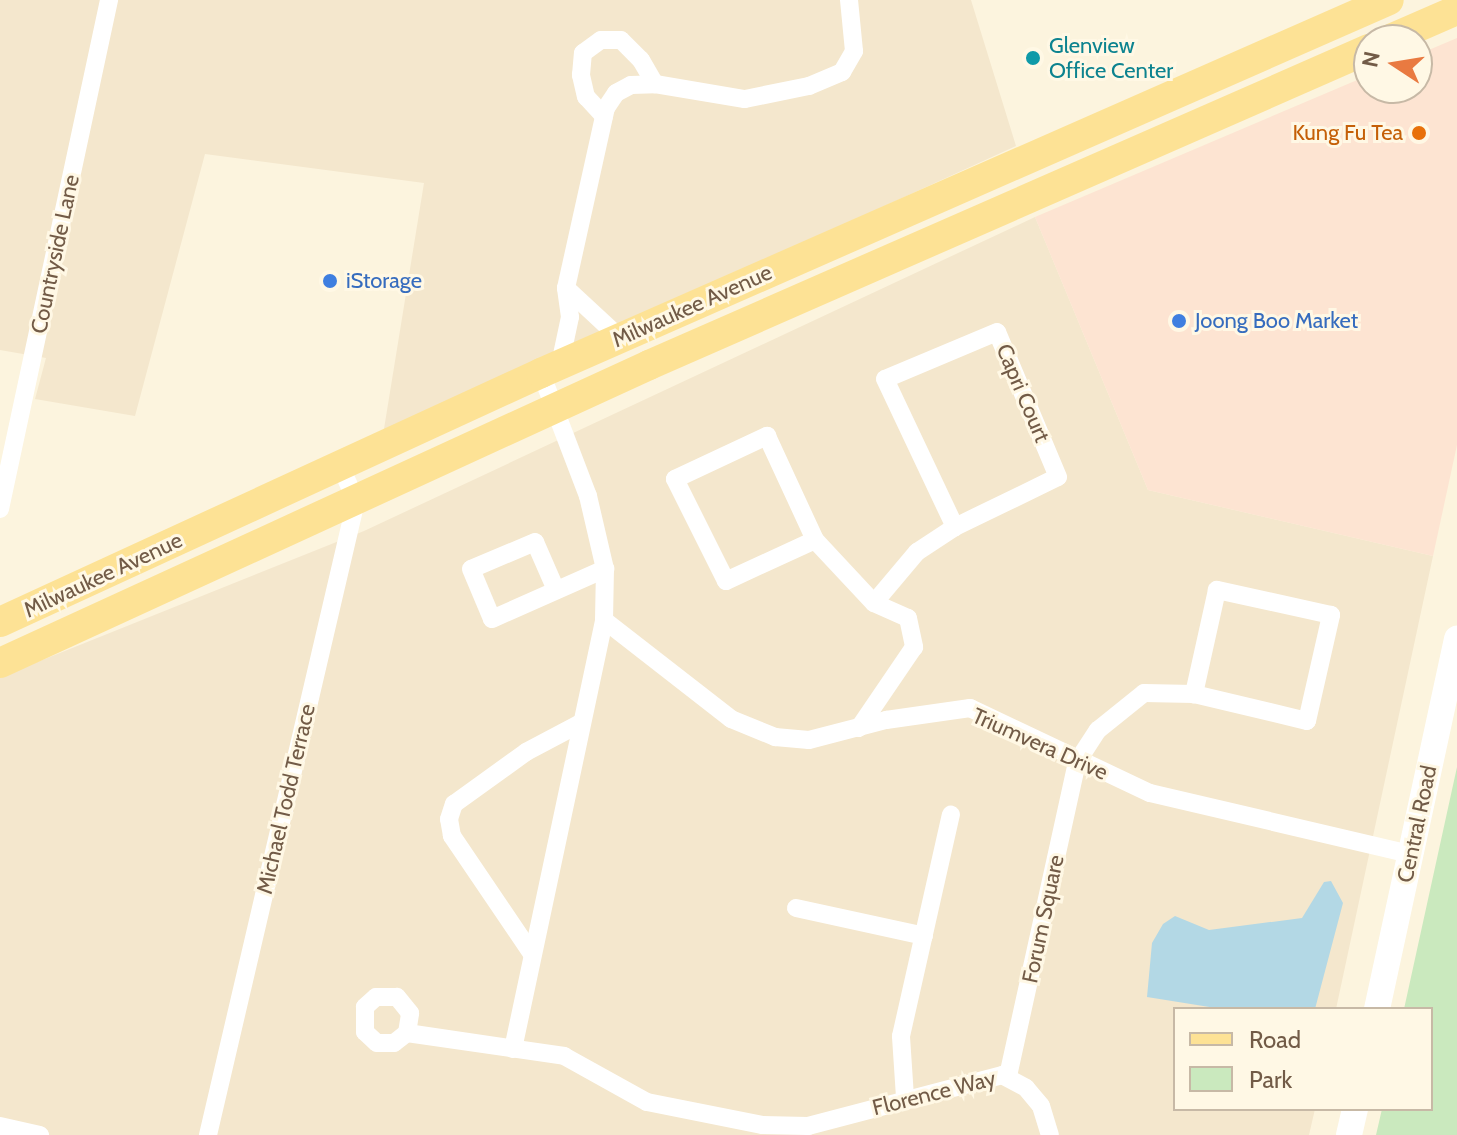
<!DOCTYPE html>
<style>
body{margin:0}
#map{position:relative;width:1457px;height:1135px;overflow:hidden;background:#fcf4de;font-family:Cabin,sans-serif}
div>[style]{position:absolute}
.residential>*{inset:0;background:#f4e7cd}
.commercial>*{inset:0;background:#fde4d2}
.green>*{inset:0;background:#cae9be}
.water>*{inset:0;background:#b3d8e5}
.minor>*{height:18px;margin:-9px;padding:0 9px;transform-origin:9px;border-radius:9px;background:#fff}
.secondary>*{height:26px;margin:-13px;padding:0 13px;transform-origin:13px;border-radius:13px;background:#fff}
.primary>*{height:30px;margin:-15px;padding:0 15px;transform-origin:15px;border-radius:15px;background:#fde295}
.dots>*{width:22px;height:22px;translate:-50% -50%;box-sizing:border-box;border:4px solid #fff8e5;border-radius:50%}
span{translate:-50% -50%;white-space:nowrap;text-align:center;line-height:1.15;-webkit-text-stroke:6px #fff8e5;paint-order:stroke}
.culture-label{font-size:22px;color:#0d838f}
.left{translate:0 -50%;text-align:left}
.food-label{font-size:22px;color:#c56008}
.right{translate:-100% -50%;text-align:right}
.street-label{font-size:22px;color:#725b47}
.shop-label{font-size:22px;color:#366cbe}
.legend{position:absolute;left:1173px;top:1007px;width:260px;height:104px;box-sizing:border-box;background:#fff8e5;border:2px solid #c7b9a6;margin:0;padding:10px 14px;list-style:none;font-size:24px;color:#725b47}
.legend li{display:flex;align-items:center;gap:16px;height:40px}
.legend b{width:40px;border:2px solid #c7b9a6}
.north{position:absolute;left:1353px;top:24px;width:80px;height:80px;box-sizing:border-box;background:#fff8e5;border:2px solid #c7b9a6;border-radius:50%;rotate:282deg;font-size:22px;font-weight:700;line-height:32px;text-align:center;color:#725b47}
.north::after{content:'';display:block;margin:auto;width:28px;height:36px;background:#e97a41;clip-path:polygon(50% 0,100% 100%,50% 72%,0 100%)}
</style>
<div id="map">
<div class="residential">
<i style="clip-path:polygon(0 0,971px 0,1016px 146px,383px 435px,424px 183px,205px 154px,135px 416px,35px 399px,46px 358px,0 350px)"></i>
<i style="clip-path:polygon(1035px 217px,1148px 490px,1433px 556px,1336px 1009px,1175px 1009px,1175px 1109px,1315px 1109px,1309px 1135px,0 1135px,0 677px,364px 531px)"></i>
</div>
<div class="commercial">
<i style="clip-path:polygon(1457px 38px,1457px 445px,1433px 556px,1148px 490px,1035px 217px,1369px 75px,1369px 88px,1417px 88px,1417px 55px)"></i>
</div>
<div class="green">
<i style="clip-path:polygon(1457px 767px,1457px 1135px,1376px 1135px,1382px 1109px,1431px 1109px,1431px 1009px,1404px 1009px)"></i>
</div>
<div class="water">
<i style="clip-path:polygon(1331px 881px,1343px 903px,1315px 1009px,1222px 1009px,1147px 997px,1152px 943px,1163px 924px,1175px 916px,1209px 930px,1302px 918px,1324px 882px)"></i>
</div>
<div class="minor">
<i style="left:604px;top:116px;width:26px;rotate:-133deg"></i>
<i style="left:586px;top:97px;width:23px;rotate:-103deg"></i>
<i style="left:581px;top:75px;width:22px;rotate:-85deg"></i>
<i style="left:583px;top:53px;width:22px;rotate:-36deg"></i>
<i style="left:601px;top:40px;width:20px"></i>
<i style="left:621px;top:40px;width:28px;rotate:45deg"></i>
<i style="left:641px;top:60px;width:28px;rotate:60deg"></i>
<i style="left:566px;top:288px;width:74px;rotate:42.8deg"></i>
<i style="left:560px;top:364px;width:48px;rotate:-78deg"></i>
<i style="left:570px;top:317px;width:29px;rotate:-98deg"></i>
<i style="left:566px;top:288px;width:184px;rotate:-77.5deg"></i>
<i style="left:606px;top:108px;width:18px;rotate:-56deg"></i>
<i style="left:616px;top:93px;width:17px;rotate:-28deg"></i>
<i style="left:631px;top:85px;width:24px;rotate:-2deg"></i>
<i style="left:655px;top:84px;width:91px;rotate:9.5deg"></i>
<i style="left:745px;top:99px;width:65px;rotate:-11.5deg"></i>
<i style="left:809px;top:86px;width:36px;rotate:-23deg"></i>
<i style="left:842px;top:72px;width:24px;rotate:-60deg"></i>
<i style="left:854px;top:51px;width:51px;rotate:-95.6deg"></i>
<i style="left:0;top:509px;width:521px;rotate:-77.91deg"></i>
<i style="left:815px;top:540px;width:98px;rotate:155.3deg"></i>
<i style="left:726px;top:581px;width:114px;rotate:-116.6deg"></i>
<i style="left:675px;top:479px;width:102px;rotate:-25.1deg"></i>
<i style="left:767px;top:436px;width:115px;rotate:65.2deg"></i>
<i style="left:815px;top:540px;width:86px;rotate:46.9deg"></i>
<i style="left:874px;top:603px;width:37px;rotate:24deg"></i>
<i style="left:908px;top:618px;width:30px;rotate:78deg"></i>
<i style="left:914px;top:647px;width:98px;rotate:124.2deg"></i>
<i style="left:556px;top:590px;width:52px;rotate:-113.6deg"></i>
<i style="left:535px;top:542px;width:69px;rotate:157.1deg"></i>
<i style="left:471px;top:569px;width:54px;rotate:67.2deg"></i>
<i style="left:492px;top:619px;width:124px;rotate:-23.9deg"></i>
<i style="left:874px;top:603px;width:67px;rotate:-49.9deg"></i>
<i style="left:917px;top:552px;width:45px;rotate:-33.3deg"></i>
<i style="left:955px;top:527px;width:114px;rotate:-25.9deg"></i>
<i style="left:1058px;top:477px;width:157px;rotate:-112.8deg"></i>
<i style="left:997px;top:332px;width:121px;rotate:157.2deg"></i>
<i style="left:885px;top:379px;width:164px;rotate:64.7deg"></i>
<i style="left:604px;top:620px;width:161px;rotate:37.9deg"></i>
<i style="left:731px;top:719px;width:48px;rotate:22.2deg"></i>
<i style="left:775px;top:737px;width:34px;rotate:5deg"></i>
<i style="left:809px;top:740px;width:80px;rotate:-14.6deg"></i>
<i style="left:886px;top:720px;width:85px;rotate:-8.1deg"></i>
<i style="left:970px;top:708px;width:199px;rotate:25.3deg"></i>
<i style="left:1150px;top:793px;width:268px;rotate:13.2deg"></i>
<i style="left:796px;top:908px;width:131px;rotate:12.3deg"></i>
<i style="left:532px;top:954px;width:143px;rotate:-124.1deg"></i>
<i style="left:452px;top:836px;width:17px;rotate:-100deg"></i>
<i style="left:449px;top:819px;width:16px;rotate:-72deg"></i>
<i style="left:454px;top:804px;width:89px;rotate:-35.8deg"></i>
<i style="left:526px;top:752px;width:62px;rotate:-27.8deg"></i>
<i style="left:407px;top:1033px;width:20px;rotate:-81deg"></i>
<i style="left:410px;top:1013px;width:21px;rotate:-129deg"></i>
<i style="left:397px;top:997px;width:21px;rotate:180deg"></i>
<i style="left:376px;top:997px;width:15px;rotate:138deg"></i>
<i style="left:365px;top:1007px;width:25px;rotate:90deg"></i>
<i style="left:365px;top:1032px;width:16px;rotate:43deg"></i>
<i style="left:377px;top:1043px;width:17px"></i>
<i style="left:394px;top:1043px;width:16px;rotate:-38deg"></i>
<i style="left:407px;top:1033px;width:159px;rotate:8.3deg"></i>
<i style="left:564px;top:1056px;width:95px;rotate:29deg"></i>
<i style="left:647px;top:1102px;width:117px;rotate:11.3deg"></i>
<i style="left:762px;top:1125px;width:46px;rotate:1.2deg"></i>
<i style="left:808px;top:1126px;width:201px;rotate:-14.7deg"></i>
<i style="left:1002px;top:1075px;width:27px;rotate:28deg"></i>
<i style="left:1026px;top:1088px;width:23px;rotate:50deg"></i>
<i style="left:1041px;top:1106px;width:30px;rotate:73deg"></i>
<i style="left:513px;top:1049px;width:439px;rotate:-78deg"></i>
<i style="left:604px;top:620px;width:51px;rotate:-88.9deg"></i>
<i style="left:605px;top:569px;width:75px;rotate:-103.1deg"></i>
<i style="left:588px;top:496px;width:132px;rotate:-110.9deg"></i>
<i style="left:1008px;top:1076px;width:321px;rotate:-77.6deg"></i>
<i style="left:1077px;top:762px;width:38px;rotate:-57deg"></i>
<i style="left:1098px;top:730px;width:59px;rotate:-38.8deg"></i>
<i style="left:1144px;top:693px;width:50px;rotate:1.1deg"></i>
<i style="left:1194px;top:694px;width:116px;rotate:13.4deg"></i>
<i style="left:1307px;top:721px;width:109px;rotate:-77.2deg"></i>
<i style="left:1331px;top:615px;width:117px;rotate:-167.6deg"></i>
<i style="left:1217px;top:590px;width:107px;rotate:102.5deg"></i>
<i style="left:905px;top:1097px;width:61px;rotate:-93.8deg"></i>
<i style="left:901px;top:1036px;width:227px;rotate:-77.3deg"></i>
<i style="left:0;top:1126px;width:41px;rotate:12.7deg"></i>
<i style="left:208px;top:1135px;width:651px;rotate:-76.86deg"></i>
<i style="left:356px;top:501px;width:39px;rotate:-114deg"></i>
</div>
<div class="secondary">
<i style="left:1377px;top:1009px;width:379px;rotate:-77.8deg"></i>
<i style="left:1349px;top:1135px;width:27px;rotate:-77deg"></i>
</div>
<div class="primary">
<i style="left:1388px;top:40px;width:75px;rotate:-23.5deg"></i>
<i style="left:0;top:622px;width:596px;rotate:-24.71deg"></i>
<i style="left:541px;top:373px;width:926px;rotate:-23.74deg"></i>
<i style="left:0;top:663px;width:714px;rotate:-24.66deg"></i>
<i style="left:649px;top:365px;width:786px;rotate:-23.7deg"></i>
</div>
<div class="dots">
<i style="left:1033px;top:58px;background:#0f9aa8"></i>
<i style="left:1419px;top:133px;background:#e8710a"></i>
<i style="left:330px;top:281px;background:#3f7fe0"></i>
<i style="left:1179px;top:321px;background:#3f7fe0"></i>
</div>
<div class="culture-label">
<span class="left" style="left:1049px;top:58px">Glenview<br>Office Center</span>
</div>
<div class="food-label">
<span class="right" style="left:1403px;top:133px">Kung Fu Tea</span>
</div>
<div class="street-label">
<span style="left:55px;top:254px;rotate:-78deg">Countryside Lane</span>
<span style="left:692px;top:306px;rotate:-24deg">Milwaukee Avenue</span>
<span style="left:1023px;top:393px;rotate:67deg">Capri Court</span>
<span style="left:103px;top:575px;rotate:-25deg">Milwaukee Avenue</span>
<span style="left:1040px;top:744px;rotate:24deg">Triumvera Drive</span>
<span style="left:286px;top:799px;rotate:-77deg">Michael Todd Terrace</span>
<span style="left:1417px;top:824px;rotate:-78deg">Central Road</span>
<span style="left:1043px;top:919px;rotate:-78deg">Forum Square</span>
<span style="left:934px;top:1093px;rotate:-14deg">Florence Way</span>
</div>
<div class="shop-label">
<span class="left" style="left:346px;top:281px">iStorage</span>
<span class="left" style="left:1195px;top:321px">Joong Boo Market</span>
</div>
<ul class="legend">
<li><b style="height:10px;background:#fde295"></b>Road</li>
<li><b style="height:22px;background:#cae9be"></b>Park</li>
</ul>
<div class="north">N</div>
</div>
